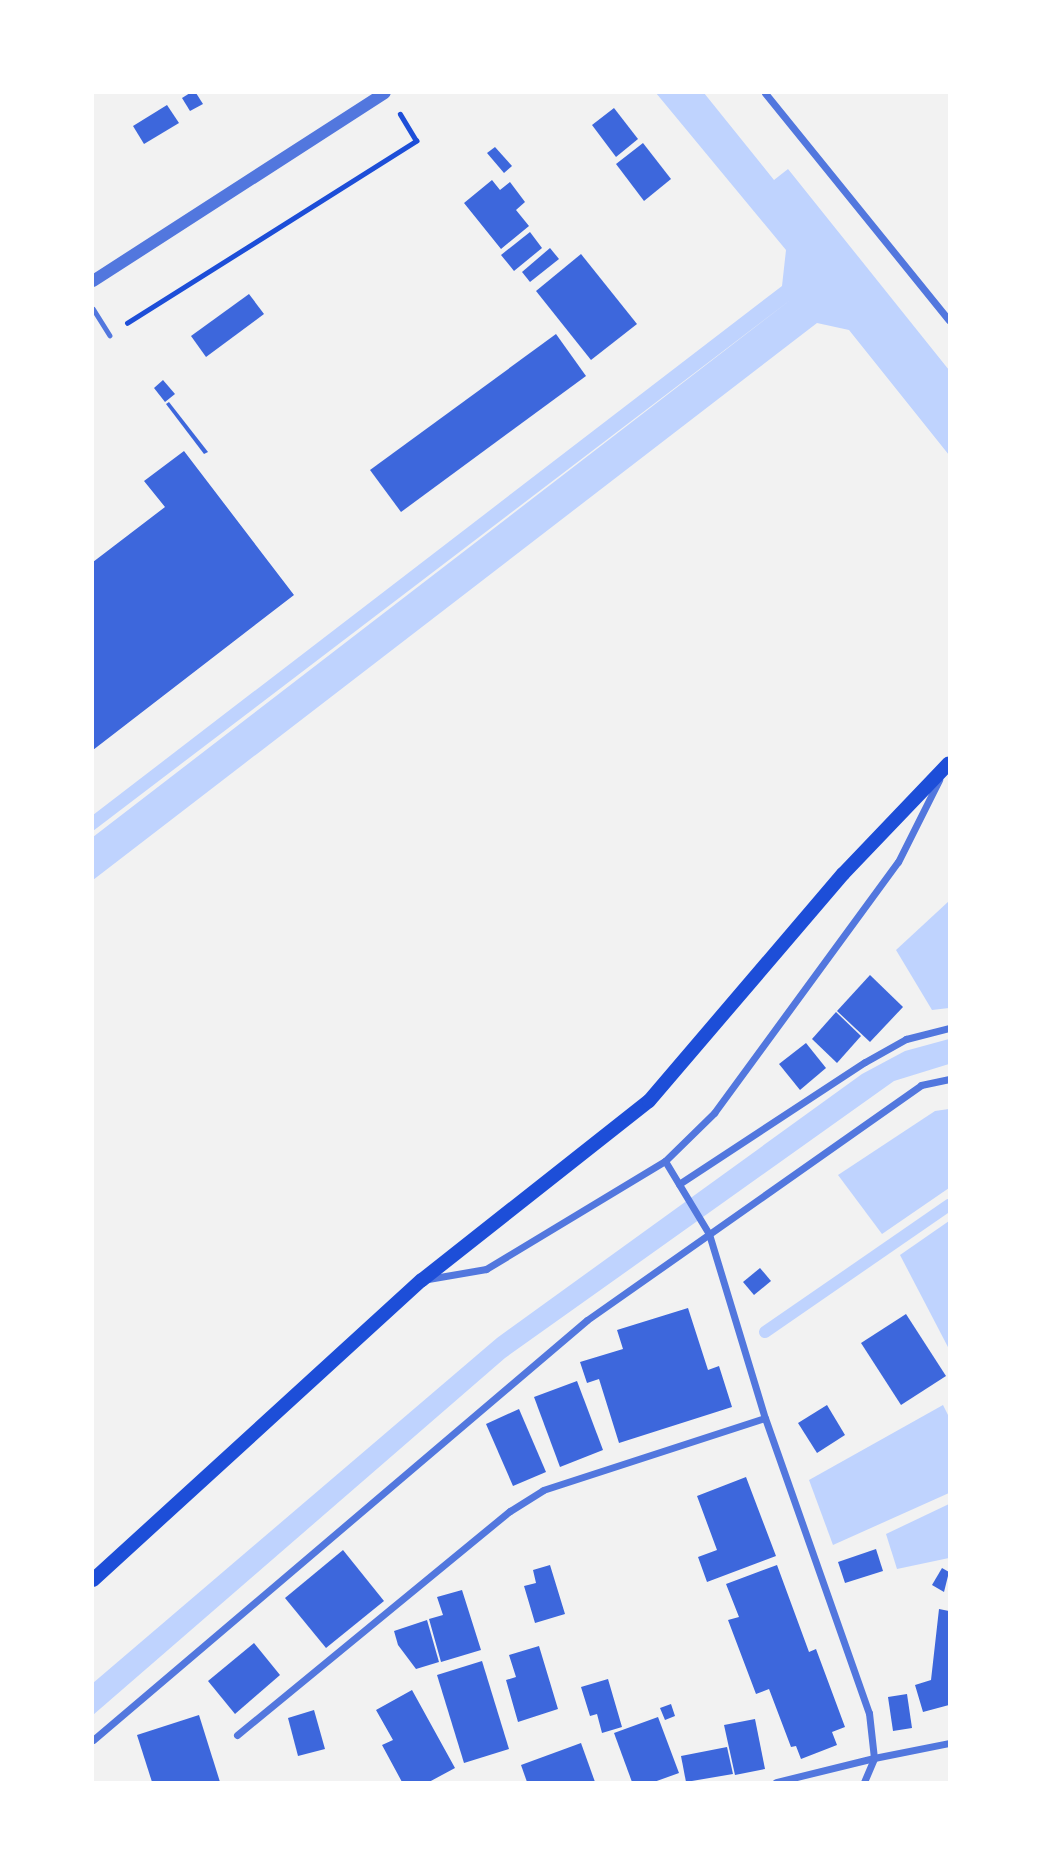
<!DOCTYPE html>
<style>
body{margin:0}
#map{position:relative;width:1042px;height:1875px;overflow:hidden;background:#f2f2f2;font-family:"Exo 2",sans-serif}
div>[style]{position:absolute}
.water>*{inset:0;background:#bfd3fe}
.stream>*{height:12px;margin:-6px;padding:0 6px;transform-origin:6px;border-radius:6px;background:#bfd3fe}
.building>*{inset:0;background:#3d67dc}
.path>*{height:4.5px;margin:-2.25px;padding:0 2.25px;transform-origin:2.25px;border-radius:2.25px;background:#1d4ed8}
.service>*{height:5px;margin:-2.5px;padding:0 2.5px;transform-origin:2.5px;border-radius:2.5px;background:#5277de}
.minor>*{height:7px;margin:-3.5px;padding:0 3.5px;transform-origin:3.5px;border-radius:3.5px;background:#5277de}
.tertiary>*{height:12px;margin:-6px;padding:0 6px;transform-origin:6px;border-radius:6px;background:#5277de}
.secondary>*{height:14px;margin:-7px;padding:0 7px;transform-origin:7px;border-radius:7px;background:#1d4ed8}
span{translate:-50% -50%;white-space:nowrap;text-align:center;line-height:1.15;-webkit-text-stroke:6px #fff;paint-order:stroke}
.frame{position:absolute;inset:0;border:94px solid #fff;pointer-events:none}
</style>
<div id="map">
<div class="water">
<i style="clip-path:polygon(656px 93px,704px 93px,774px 180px,788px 169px,949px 370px,949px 455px,849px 330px,817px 323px,93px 880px,93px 837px,793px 298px,93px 831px,93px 815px,782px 286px,786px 250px)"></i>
<i style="clip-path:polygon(949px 901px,949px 1008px,932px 1010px,896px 950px)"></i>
<i style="clip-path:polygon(949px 1039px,949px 1064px,894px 1081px,505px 1358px,93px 1715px,93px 1683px,497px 1338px,862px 1074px,905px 1051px)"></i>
<i style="clip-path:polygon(949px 1109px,949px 1188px,882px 1234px,838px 1175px,935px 1111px)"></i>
<i style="clip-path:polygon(949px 1221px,949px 1349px,900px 1255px)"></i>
<i style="clip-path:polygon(943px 1405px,949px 1417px,949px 1493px,833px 1545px,809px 1480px)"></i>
<i style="clip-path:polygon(949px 1504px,949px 1558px,897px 1569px,886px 1534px)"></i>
</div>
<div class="stream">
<i style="left:765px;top:1332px;width:224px;rotate:-34.6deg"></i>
</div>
<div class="building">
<i style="clip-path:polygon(190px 93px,196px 93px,203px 104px,190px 111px,182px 98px)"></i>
<i style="clip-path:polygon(167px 105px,179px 123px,144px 144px,133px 126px)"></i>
<i style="clip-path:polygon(614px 108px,638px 139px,616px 157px,592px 125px)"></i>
<i style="clip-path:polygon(643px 143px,671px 179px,644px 201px,616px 164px)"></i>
<i style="clip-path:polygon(495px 147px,512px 166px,504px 173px,487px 153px)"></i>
<i style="clip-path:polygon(492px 180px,500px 190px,510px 182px,525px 202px,516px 210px,529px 226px,501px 249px,464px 203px)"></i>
<i style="clip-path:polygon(530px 232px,542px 248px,514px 271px,501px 255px)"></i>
<i style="clip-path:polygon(550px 248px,559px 259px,530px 282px,522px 272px)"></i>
<i style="clip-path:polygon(581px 254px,637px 324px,591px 360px,536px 291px)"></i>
<i style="clip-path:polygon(249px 294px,264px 314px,206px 357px,191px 336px)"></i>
<i style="clip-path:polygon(556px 334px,586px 376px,401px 512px,370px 470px)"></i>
<i style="clip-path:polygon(163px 380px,175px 394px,165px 402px,154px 388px)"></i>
<i style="clip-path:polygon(169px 402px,208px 452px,204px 454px,166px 404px)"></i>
<i style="clip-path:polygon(184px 451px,294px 595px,93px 750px,93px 562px,165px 507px,144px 481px)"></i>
<i style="clip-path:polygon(870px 975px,903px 1007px,870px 1042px,837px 1011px)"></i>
<i style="clip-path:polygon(836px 1012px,861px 1036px,837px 1063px,812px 1039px)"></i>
<i style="clip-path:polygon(806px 1043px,826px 1068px,800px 1090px,779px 1064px)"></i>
<i style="clip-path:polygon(760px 1268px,771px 1281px,754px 1295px,743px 1282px)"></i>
<i style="clip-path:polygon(688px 1308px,708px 1370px,719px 1366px,732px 1407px,619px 1443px,599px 1379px,587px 1383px,580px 1362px,623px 1349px,617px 1330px)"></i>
<i style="clip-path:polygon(906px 1314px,946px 1376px,901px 1405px,861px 1343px)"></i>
<i style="clip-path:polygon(577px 1381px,603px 1450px,560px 1467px,534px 1397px)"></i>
<i style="clip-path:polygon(827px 1405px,845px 1435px,817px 1453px,798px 1423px)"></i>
<i style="clip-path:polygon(519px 1409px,546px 1472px,513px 1486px,486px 1424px)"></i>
<i style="clip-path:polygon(746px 1477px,776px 1556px,707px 1582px,698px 1557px,717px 1550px,697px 1496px)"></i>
<i style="clip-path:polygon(876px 1549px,883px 1571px,845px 1583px,838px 1562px)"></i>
<i style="clip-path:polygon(343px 1550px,384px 1601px,326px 1648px,285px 1598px)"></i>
<i style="clip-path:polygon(550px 1565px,565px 1614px,535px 1623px,524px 1586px,536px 1583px,533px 1570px)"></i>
<i style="clip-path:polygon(777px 1565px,809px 1652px,816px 1649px,845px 1727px,832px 1732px,837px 1745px,801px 1759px,796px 1746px,791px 1747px,769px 1689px,756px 1694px,728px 1620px,739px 1617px,726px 1584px)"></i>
<i style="clip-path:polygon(942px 1568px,949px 1572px,944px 1592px,932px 1585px)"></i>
<i style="clip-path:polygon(462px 1590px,481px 1650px,441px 1662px,429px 1619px,443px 1615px,437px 1597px)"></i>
<i style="clip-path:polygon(939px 1609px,949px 1611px,949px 1705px,923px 1712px,915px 1685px,931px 1680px)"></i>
<i style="clip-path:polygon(427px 1620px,439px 1662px,416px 1669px,398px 1645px,394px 1631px)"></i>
<i style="clip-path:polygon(254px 1643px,280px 1675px,235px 1714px,208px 1681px)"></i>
<i style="clip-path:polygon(539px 1646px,558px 1709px,518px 1722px,506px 1680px,516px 1677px,509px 1655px)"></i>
<i style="clip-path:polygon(482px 1661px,509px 1749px,464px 1763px,437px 1675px)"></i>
<i style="clip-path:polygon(608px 1679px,622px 1727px,602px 1733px,597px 1714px,590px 1716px,581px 1687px)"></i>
<i style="clip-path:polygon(412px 1690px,455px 1768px,429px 1782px,402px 1782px,382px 1745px,393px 1740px,376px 1710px)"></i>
<i style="clip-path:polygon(907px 1694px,912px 1728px,893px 1731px,888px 1697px)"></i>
<i style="clip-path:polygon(671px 1704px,675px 1716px,665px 1720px,660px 1708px)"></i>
<i style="clip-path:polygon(314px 1710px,325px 1749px,298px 1756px,288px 1718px)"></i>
<i style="clip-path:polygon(199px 1715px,220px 1782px,152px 1782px,137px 1735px)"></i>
<i style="clip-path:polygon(658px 1717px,679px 1773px,654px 1782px,632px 1782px,614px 1733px)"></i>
<i style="clip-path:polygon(755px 1719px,765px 1769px,735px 1775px,724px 1725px)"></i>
<i style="clip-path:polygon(581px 1743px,595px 1782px,527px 1782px,521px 1765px)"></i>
<i style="clip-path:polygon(727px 1747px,733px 1774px,686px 1782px,681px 1756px)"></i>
</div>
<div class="path">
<i style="left:127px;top:323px;width:342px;rotate:-32.2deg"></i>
<i style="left:416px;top:141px;width:31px;rotate:-121deg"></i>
</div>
<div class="service">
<i style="left:93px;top:309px;width:31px;rotate:58deg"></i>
</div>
<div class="minor">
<i style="left:765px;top:93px;width:292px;rotate:51deg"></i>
<i style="left:665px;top:1161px;width:69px;rotate:-44.4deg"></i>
<i style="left:714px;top:1113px;width:311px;rotate:-53.8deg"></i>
<i style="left:898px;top:862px;width:92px;rotate:-63.4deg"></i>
<i style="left:679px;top:1184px;width:222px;rotate:-33.3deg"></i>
<i style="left:865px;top:1062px;width:47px;rotate:-29.3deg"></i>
<i style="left:906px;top:1039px;width:44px;rotate:-14.3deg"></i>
<i style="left:428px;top:1279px;width:59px;rotate:-9.8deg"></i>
<i style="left:486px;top:1269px;width:209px;rotate:-31.1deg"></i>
<i style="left:665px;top:1161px;width:85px;rotate:58.9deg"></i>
<i style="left:709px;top:1234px;width:192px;rotate:73.1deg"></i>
<i style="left:765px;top:1418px;width:313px;rotate:70.6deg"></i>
<i style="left:869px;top:1713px;width:45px;rotate:83.7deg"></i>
<i style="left:874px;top:1758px;width:101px;rotate:166.2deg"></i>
<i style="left:237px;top:1735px;width:353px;rotate:-39.4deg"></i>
<i style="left:510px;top:1511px;width:39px;rotate:-32deg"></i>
<i style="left:543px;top:1490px;width:233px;rotate:-18deg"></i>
<i style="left:93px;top:1740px;width:648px;rotate:-40.37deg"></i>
<i style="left:587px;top:1320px;width:408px;rotate:-35.1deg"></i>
<i style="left:921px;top:1085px;width:29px;rotate:-12deg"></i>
<i style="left:864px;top:1782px;width:26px;rotate:-67deg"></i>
<i style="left:874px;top:1758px;width:76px;rotate:-11.3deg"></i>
</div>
<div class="tertiary">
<i style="left:93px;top:281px;width:347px;rotate:-32.8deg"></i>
</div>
<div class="secondary">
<i style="left:93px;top:1580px;width:445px;rotate:-42.4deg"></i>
<i style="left:422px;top:1280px;width:289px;rotate:-38.3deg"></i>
<i style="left:649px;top:1101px;width:299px;rotate:-49.5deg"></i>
<i style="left:843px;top:874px;width:153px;rotate:-46.3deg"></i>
</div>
<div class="frame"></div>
</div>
